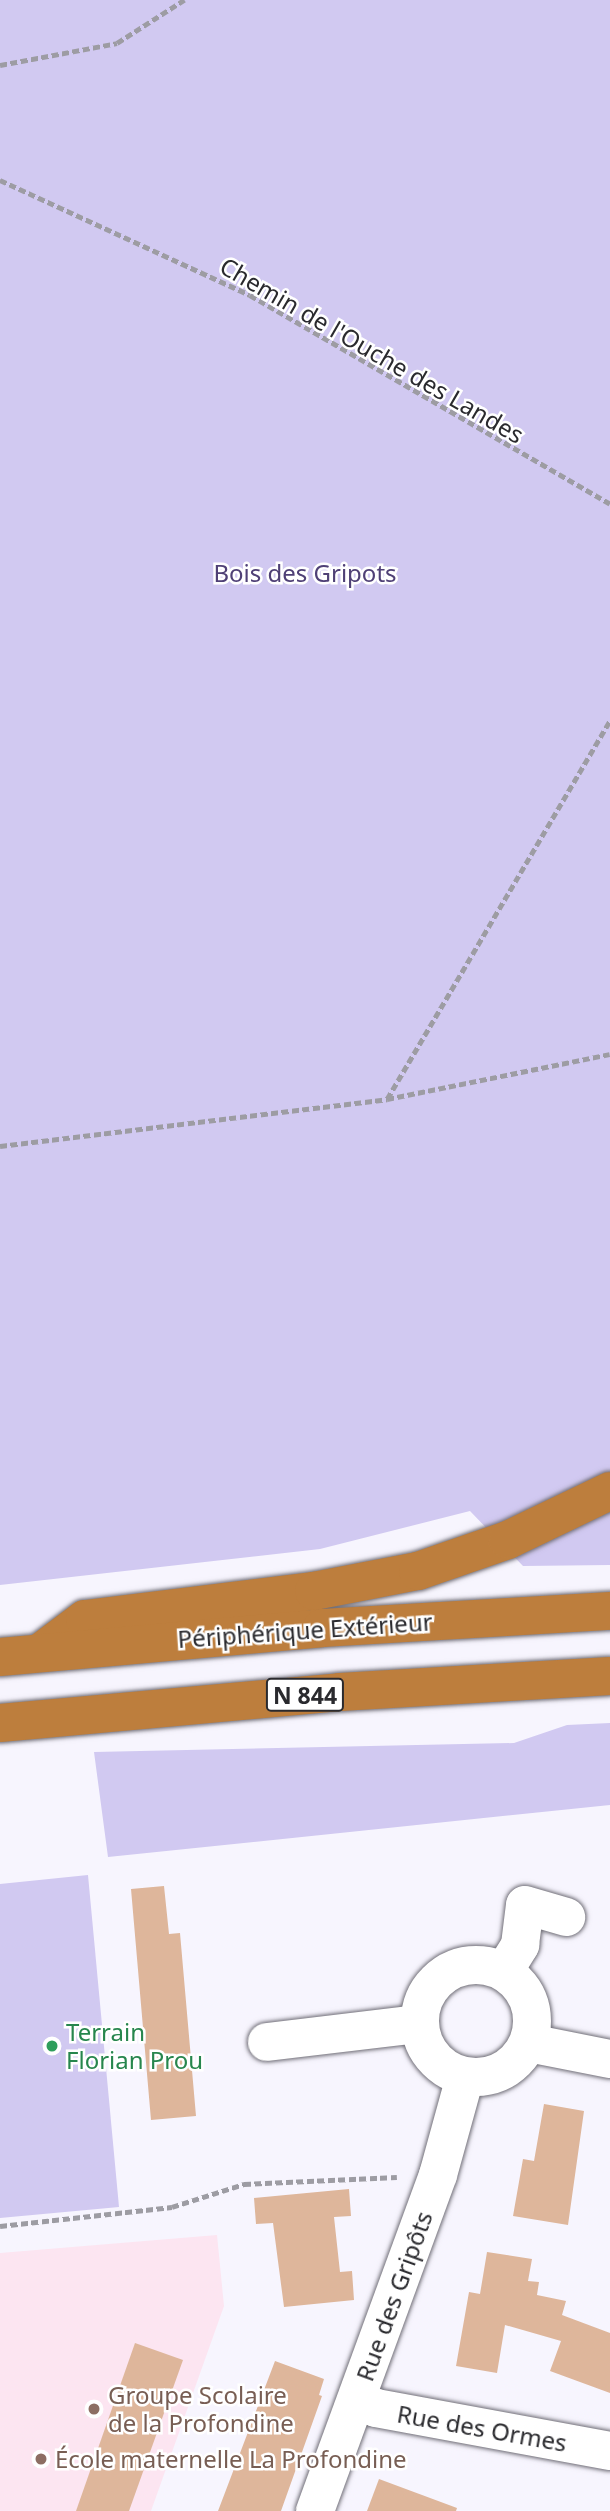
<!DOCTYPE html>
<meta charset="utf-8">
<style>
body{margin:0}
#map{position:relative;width:610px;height:2511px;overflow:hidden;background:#f7f5fe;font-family:"Noto Sans",sans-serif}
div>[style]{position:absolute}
.education>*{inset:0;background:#fce5f1}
.green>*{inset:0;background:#d1c9f1}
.building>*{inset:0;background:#deb69b}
.path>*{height:4.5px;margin-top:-2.25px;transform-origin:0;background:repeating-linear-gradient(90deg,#9d9ca3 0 7px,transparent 0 10.5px)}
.roads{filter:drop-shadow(0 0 2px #716f78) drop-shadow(0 0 2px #716f78)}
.minor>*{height:38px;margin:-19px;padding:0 19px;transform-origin:19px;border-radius:19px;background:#fff}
.minor>.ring{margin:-19px;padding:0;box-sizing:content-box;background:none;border:38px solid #fff;border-radius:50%}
.highway>*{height:38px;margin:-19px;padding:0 19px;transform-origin:19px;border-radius:19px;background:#bd7e3d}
.dots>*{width:19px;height:19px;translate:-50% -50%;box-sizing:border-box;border:4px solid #fff;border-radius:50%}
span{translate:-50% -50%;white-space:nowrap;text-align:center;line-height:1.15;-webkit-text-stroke:5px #fff;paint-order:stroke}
.shield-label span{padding:2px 5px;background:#fff;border:2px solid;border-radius:5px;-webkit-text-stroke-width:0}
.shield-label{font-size:23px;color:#2a2a2e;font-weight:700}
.street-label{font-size:24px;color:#2a2a2e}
.park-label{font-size:24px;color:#4f4076}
.leisure-label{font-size:24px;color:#27864d}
.left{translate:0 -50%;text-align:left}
.education-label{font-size:24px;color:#785e54}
</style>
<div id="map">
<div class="education">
<i style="clip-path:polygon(217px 2235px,224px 2306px,151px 2511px,0 2511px,0 2253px)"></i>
</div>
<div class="green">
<i style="clip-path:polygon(0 0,610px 0,610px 1565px,523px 1566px,470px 1511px,320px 1549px,0 1585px)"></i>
<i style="clip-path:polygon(610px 1723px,610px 1805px,108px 1857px,94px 1752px,514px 1743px,567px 1725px)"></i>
<i style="clip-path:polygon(88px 1875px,119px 2207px,0 2218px,0 1884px)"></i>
</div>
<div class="building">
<i style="clip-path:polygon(164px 1886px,169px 1934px,180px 1933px,196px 2116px,151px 2120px,131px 1889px)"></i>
<i style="clip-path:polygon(544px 2104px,584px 2111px,568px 2225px,513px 2216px,523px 2159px,534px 2161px)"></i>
<i style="clip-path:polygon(349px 2189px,351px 2216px,334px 2217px,340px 2272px,352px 2271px,354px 2300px,284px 2307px,273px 2223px,256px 2224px,254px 2198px)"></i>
<i style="clip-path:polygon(487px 2252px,532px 2259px,528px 2281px,539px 2282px,537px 2295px,566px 2301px,562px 2315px,610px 2333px,610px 2393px,550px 2371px,561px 2341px,505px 2325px,497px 2373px,456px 2366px,469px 2292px,480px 2294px)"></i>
<i style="clip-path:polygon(135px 2343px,183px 2360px,129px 2511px,76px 2511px)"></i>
<i style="clip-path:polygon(275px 2361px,324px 2379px,319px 2395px,322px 2396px,281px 2511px,218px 2511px)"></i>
<i style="clip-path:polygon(379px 2479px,457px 2508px,456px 2511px,367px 2511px)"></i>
</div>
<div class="path">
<i style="left:0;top:65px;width:119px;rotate:-10.6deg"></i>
<i style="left:117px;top:43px;width:80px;rotate:-32.7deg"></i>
<i style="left:0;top:180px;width:275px;rotate:24.7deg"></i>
<i style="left:250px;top:295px;width:416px;rotate:30.1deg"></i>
<i style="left:387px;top:1099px;width:440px;rotate:-59.5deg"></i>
<i style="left:0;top:1146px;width:390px;rotate:-6.9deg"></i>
<i style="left:387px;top:1099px;width:227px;rotate:-11.4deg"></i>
<i style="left:0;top:2226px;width:173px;rotate:-6.3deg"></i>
<i style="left:172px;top:2207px;width:76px;rotate:-17.7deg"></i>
<i style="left:244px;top:2184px;width:153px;rotate:-2.6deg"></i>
</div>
<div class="roads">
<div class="minor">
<i class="ring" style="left:420px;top:1965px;width:74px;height:74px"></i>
<i style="left:504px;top:1971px;width:31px;rotate:-58deg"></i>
<i style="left:520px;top:1945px;width:40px;rotate:-82.9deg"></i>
<i style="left:525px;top:1905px;width:43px;rotate:16.3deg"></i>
<i style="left:267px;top:2042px;width:153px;rotate:-6.8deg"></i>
<i style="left:529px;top:2043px;width:83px;rotate:11.2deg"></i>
<i style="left:356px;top:2401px;width:21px;rotate:19deg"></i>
<i style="left:376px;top:2408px;width:238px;rotate:10.4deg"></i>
<i style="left:315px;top:2511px;width:358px;rotate:-69.9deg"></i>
<i style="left:438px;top:2175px;width:102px;rotate:-74.6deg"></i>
</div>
<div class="highway">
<i style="left:41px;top:1652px;width:55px;rotate:-36.9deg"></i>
<i style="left:85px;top:1619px;width:231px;rotate:-7deg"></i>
<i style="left:314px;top:1591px;width:106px;rotate:-10.9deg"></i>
<i style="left:418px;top:1571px;width:95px;rotate:-19deg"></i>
<i style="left:508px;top:1540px;width:113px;rotate:-25.7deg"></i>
<i style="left:0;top:1657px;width:323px;rotate:-5.1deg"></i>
<i style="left:322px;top:1628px;width:289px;rotate:-3.4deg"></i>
<i style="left:0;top:1723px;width:341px;rotate:-5.2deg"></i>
<i style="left:340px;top:1692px;width:270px;rotate:-3.4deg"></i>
</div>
</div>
<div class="dots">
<i style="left:52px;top:2046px;background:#2e9e5b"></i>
<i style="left:94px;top:2409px;background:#8d6e63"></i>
<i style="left:41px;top:2459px;background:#8d6e63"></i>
</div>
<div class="shield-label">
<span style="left:305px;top:1695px">N 844</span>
</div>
<div class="street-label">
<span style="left:372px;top:350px;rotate:30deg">Chemin de l'Ouche des Landes</span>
<span style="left:305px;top:1630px;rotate:-4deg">Périphérique Extérieur</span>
<span style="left:394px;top:2296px;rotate:-70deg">Rue des Gripôts</span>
<span style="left:482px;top:2428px;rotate:10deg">Rue des Ormes</span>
</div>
<div class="park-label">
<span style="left:305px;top:573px">Bois des Gripots</span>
</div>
<div class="leisure-label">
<span class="left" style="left:66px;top:2046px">Terrain<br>Florian Prou</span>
</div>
<div class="education-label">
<span class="left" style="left:108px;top:2409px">Groupe Scolaire<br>de la Profondine</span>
<span class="left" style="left:55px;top:2459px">École maternelle La Profondine</span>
</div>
</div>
